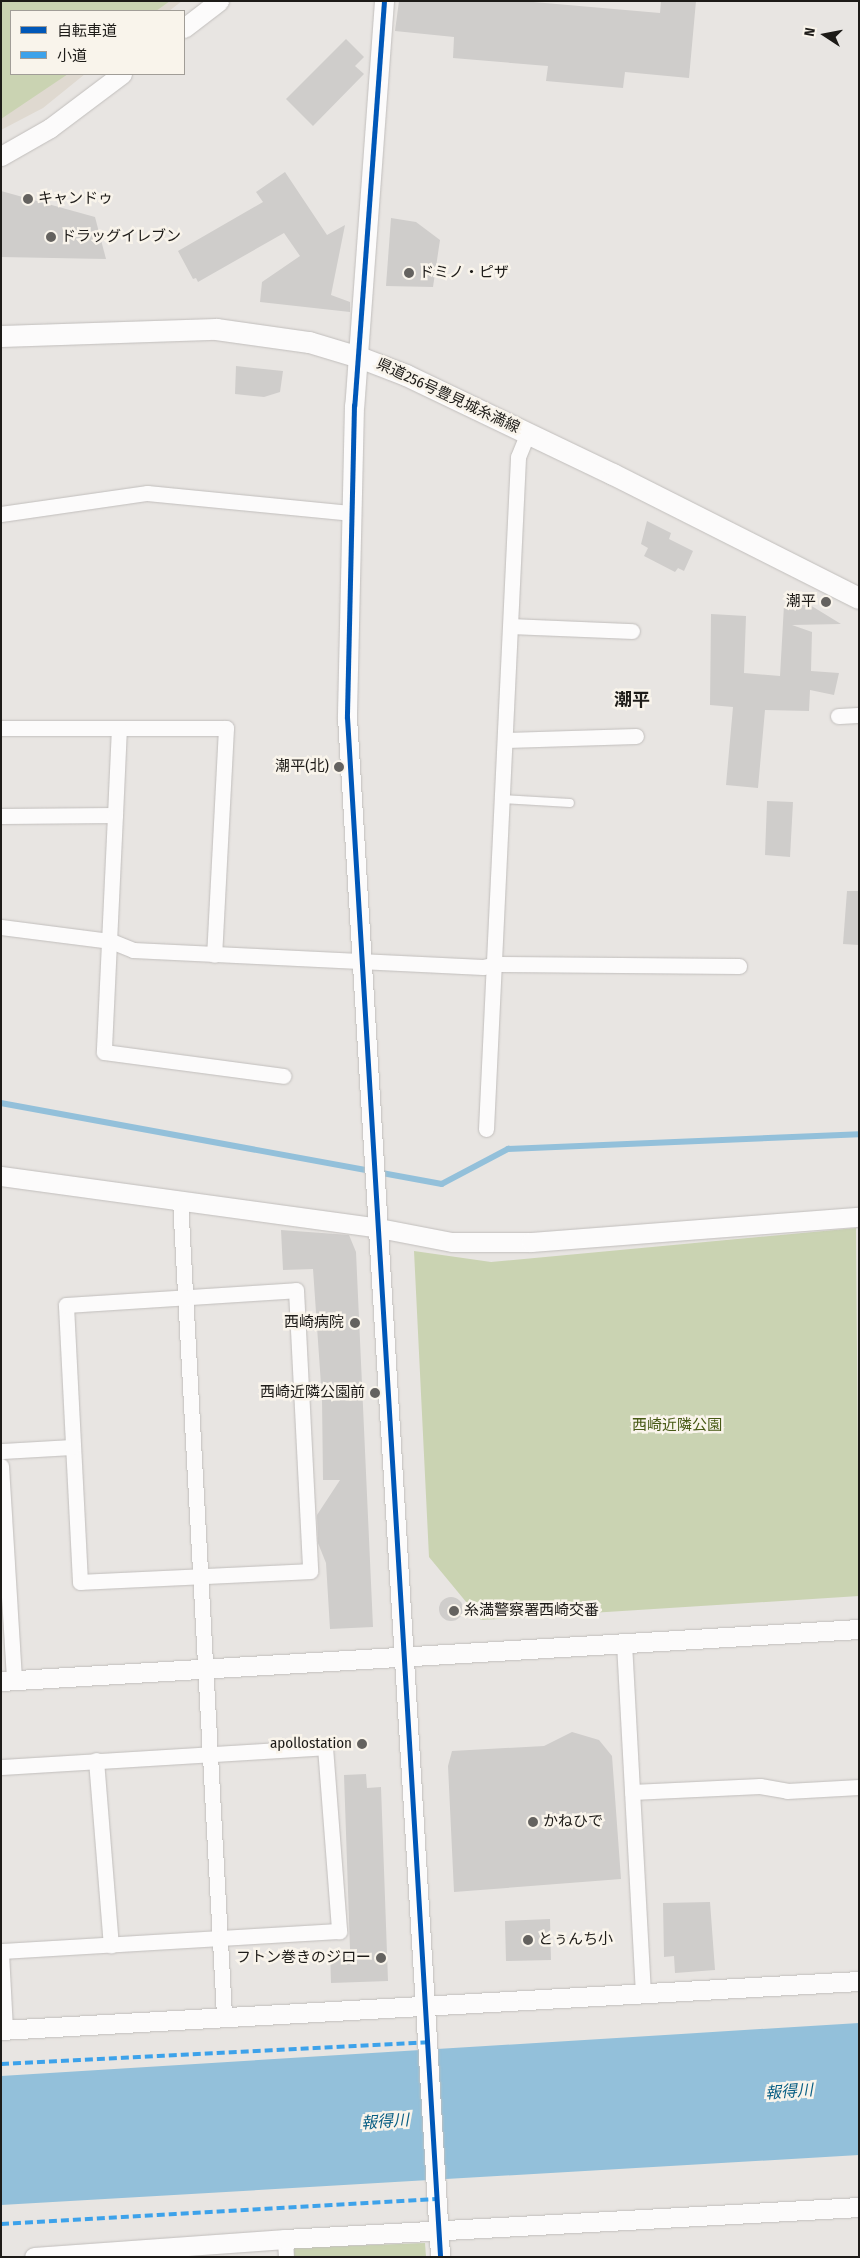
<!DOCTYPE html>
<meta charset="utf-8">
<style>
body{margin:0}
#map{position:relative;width:860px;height:2258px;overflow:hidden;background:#e8e5e2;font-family:"Fira Sans Condensed","Noto Sans JP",sans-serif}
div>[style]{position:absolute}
.built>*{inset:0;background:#dfd9d0}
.green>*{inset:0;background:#cad3b2}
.water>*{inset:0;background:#93c0da}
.stream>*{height:5.5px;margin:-2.75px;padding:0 2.75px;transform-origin:2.75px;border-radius:2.75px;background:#93c0da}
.building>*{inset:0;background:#cfcdcb}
.round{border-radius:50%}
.roads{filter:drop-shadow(0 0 1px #c1bebc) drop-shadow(0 0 1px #c1bebc)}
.service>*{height:8px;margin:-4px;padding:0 4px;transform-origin:4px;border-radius:4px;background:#fcfbfb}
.minor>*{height:15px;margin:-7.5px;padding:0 7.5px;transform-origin:7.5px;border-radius:7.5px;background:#fcfbfb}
.tertiary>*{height:19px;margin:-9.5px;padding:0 9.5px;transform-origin:9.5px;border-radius:9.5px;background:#fcfbfb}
.secondary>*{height:21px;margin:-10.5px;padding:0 10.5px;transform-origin:10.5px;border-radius:10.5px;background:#fcfbfb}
.quiet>*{height:4px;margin-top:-2px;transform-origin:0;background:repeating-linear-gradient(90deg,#3da2ea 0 8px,transparent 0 12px)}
.cycleway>*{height:5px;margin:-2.5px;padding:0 2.5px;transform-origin:2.5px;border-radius:2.5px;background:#0057b8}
.dots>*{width:14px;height:14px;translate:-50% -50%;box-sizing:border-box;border:2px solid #f9f4eb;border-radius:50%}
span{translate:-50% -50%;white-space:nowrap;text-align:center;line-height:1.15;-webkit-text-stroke:5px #f9f4eb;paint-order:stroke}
.poi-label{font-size:15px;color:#1d1b18}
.left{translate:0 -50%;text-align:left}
.right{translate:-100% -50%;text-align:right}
.street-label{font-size:15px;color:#1d1b18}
.park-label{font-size:15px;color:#475915}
.water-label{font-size:16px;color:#0a5f84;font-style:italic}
.quarter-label{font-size:18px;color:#1d1b18;font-weight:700}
.frame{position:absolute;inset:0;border:2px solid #1d1b18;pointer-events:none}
.legend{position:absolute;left:10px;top:10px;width:175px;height:65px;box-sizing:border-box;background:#f9f4eb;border:1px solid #a19d97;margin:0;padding:6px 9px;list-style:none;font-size:15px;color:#1d1b18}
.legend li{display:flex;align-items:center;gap:10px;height:25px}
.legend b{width:25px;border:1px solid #a19d97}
.north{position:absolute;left:800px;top:10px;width:50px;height:50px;-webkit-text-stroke:4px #f9f4eb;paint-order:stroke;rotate:281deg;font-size:14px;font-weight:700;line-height:20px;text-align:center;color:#1d1b18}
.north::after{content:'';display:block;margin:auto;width:18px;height:22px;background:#1d1b18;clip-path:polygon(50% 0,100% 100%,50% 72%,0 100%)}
</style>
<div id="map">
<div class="built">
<i style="clip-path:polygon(1px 1px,182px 1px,169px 11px,11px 11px,11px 74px,85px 74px,43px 108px,1px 130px)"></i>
</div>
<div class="green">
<i style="clip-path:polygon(1px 1px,170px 1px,156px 11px,11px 11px,11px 74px,68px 74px,1px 119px)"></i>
<i style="clip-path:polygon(856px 1228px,859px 1596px,481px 1620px,429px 1557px,414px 1251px,491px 1262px)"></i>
<i style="clip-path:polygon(425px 2243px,426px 2257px,292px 2257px,291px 2248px)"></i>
</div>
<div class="water">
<i style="clip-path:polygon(859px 2023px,859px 2155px,1px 2205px,1px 2076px)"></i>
</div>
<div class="stream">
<i style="left:1px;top:1103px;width:448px;rotate:10.4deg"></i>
<i style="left:442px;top:1184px;width:75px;rotate:-27.9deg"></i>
<i style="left:508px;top:1149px;width:351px;rotate:-2.4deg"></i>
</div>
<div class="building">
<i style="clip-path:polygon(399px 1px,522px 1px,660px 13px,661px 1px,696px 1px,689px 78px,625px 72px,623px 88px,546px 81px,548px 66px,453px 58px,454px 37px,395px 31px)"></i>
<i style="clip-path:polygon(346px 39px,364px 57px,355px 66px,364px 74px,313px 126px,286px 99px)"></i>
<i style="clip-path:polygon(285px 172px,327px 235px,345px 225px,331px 295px,350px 302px,350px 312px,260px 302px,262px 282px,300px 256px,284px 233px,198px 282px,196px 278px,193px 279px,178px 251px,263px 202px,256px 192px)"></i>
<i style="clip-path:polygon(1px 191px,95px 217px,106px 259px,1px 257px)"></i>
<i style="clip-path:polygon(391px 218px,416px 222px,440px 240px,433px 287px,386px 286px)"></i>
<i style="clip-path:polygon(236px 366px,283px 371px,280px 392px,264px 397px,235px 394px)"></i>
<i style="clip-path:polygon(647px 521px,671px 533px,669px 539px,693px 551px,684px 571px,678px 568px,675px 572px,644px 556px,648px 548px,641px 544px)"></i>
<i style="clip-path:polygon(784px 605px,810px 605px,841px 624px,792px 625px,812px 632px,811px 671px,839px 673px,834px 695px,810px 690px,809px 711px,765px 710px,758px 788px,726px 785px,733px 707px,710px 705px,711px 614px,746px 616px,744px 673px,780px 676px)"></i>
<i style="clip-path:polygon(767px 801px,793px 802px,790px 857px,765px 855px)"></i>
<i style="clip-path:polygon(847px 891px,859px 891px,859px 945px,843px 944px)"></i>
<i style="clip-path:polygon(281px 1230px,349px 1235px,356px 1252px,373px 1627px,330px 1629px,326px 1563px,318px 1543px,317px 1515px,340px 1480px,323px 1480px,322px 1399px,313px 1269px,283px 1270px)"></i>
<i class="round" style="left:439px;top:1597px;width:24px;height:24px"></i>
<i style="clip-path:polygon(572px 1732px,599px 1740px,612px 1756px,621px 1879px,454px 1892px,448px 1766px,452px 1751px,544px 1746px)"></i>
<i style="clip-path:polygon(366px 1774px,367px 1788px,381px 1787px,388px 1981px,331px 1983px,330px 1950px,350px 1949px,344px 1775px)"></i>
<i style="clip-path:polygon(710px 1902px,715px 1970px,675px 1973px,674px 1956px,664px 1957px,663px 1903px)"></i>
<i style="clip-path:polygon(550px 1919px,551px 1960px,506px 1961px,505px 1921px)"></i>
</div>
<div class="roads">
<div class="service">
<i style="left:502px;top:799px;width:68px;rotate:3.4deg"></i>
</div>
<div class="minor">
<i style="left:1px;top:514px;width:148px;rotate:-8.2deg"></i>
<i style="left:147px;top:493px;width:204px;rotate:5.6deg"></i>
<i style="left:511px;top:626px;width:121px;rotate:2.4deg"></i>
<i style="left:838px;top:716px;width:21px;rotate:-3deg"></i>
<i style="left:1px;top:728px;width:225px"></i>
<i style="left:226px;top:728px;width:227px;rotate:93deg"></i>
<i style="left:506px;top:740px;width:130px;rotate:-1.8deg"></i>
<i style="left:115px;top:815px;width:87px;rotate:-87.4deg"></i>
<i style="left:1px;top:816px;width:114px;rotate:-0.5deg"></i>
<i style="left:115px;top:815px;width:237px;rotate:92.7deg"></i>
<i style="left:104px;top:1052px;width:181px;rotate:7.6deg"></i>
<i style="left:1px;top:927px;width:111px;rotate:7.3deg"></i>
<i style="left:111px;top:941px;width:24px;rotate:22deg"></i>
<i style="left:133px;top:950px;width:350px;rotate:2.8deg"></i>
<i style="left:483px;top:967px;width:13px;rotate:-13deg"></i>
<i style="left:496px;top:964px;width:243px;rotate:0.5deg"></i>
<i style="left:486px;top:1129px;width:673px;rotate:-87.27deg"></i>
<i style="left:518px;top:457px;width:27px;rotate:-68deg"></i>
<i style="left:180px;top:1200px;width:817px;rotate:86.91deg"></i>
<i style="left:296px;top:1290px;width:281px;rotate:87.1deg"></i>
<i style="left:310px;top:1571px;width:230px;rotate:177.3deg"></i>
<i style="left:80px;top:1582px;width:277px;rotate:-92.9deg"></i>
<i style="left:66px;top:1305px;width:230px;rotate:-3.7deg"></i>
<i style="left:1px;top:1451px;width:72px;rotate:-3.2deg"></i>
<i style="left:1px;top:1466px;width:214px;rotate:86.5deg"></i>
<i style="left:624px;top:1643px;width:352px;rotate:86.9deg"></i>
<i style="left:96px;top:1760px;width:186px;rotate:85.4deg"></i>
<i style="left:1px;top:1767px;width:325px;rotate:-3.5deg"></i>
<i style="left:325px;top:1747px;width:185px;rotate:85.6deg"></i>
<i style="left:339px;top:1931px;width:339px;rotate:176.6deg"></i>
<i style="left:632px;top:1792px;width:128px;rotate:-2.7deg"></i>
<i style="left:760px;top:1786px;width:27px;rotate:10deg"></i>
<i style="left:787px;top:1791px;width:72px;rotate:-3.2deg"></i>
<i style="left:1px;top:1953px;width:77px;rotate:87deg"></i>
<i style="left:285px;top:2239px;width:18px;rotate:87deg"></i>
</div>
<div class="tertiary">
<i style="left:384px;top:1px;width:405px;rotate:94.2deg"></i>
<i style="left:354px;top:405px;width:312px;rotate:91.3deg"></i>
<i style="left:347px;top:717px;width:1543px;rotate:86.54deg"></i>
<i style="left:184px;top:28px;width:44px;rotate:-37.6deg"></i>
<i style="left:1px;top:156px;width:56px;rotate:-29.7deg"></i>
<i style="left:50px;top:128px;width:90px;rotate:-36.9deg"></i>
<i style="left:1px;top:1176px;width:382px;rotate:7.8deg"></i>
<i style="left:379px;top:1228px;width:74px;rotate:10.9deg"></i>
<i style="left:452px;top:1242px;width:79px"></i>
<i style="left:531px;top:1242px;width:329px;rotate:-4.4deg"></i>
<i style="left:1px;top:1681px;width:860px;rotate:-3.47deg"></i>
<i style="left:1px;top:2030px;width:859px;rotate:-3.27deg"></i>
<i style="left:34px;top:2257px;width:252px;rotate:-4.1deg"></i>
<i style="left:285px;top:2239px;width:575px;rotate:-3.19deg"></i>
</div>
<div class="secondary">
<i style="left:1px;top:336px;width:215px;rotate:-1.9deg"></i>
<i style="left:216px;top:329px;width:94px;rotate:8deg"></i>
<i style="left:309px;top:342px;width:52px;rotate:16.7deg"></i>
<i style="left:359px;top:357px;width:50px;rotate:21deg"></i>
<i style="left:406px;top:375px;width:229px;rotate:25.6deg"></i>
<i style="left:613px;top:474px;width:275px;rotate:26.8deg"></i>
</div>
</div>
<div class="quiet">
<i style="left:1px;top:2064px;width:428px;rotate:-2.9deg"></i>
<i style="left:1px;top:2224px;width:436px;rotate:-3.3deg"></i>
</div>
<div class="cycleway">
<i style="left:384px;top:1px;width:405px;rotate:94.2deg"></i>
<i style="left:354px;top:405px;width:312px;rotate:91.3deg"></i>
<i style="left:347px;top:717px;width:1543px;rotate:86.54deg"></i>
</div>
<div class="dots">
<i style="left:28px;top:199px;background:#64625f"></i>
<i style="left:51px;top:237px;background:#64625f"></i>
<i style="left:409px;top:273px;background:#64625f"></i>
<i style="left:826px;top:602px;background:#64625f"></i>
<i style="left:339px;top:767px;background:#64625f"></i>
<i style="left:355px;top:1323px;background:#64625f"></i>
<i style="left:375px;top:1393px;background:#64625f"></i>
<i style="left:454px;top:1611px;background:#64625f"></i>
<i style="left:362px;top:1744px;background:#64625f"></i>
<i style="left:533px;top:1822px;background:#64625f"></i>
<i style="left:528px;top:1940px;background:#64625f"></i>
<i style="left:381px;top:1958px;background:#64625f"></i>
</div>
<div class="poi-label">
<span class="left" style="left:38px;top:199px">キャンドゥ</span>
<span class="left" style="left:61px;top:237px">ドラッグイレブン</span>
<span class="left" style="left:419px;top:273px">ドミノ・ピザ</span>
<span class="right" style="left:816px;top:602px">潮平</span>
<span class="right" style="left:329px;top:767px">潮平(北)</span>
<span class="right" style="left:344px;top:1323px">西崎病院</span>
<span class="right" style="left:365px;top:1393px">西崎近隣公園前</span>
<span class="left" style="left:464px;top:1611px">糸満警察署西崎交番</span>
<span class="right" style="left:352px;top:1744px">apollostation</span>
<span class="left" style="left:543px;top:1822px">かねひで</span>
<span class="left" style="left:538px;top:1940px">とぅんち小</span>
<span class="right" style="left:371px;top:1958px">フトン巻きのジロー</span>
</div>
<div class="street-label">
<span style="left:448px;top:396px;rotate:25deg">県道256号豊見城糸満線</span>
</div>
<div class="park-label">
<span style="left:677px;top:1426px">西崎近隣公園</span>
</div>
<div class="water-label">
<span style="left:789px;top:2092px;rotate:-4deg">報得川</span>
<span style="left:385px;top:2122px;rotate:-4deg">報得川</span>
</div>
<div class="quarter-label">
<span style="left:632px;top:700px">潮平</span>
</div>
<div class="frame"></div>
<ul class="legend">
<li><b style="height:6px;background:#0057b8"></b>自転車道</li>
<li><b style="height:6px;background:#3da2ea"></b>小道</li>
</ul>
<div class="north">N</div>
</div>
